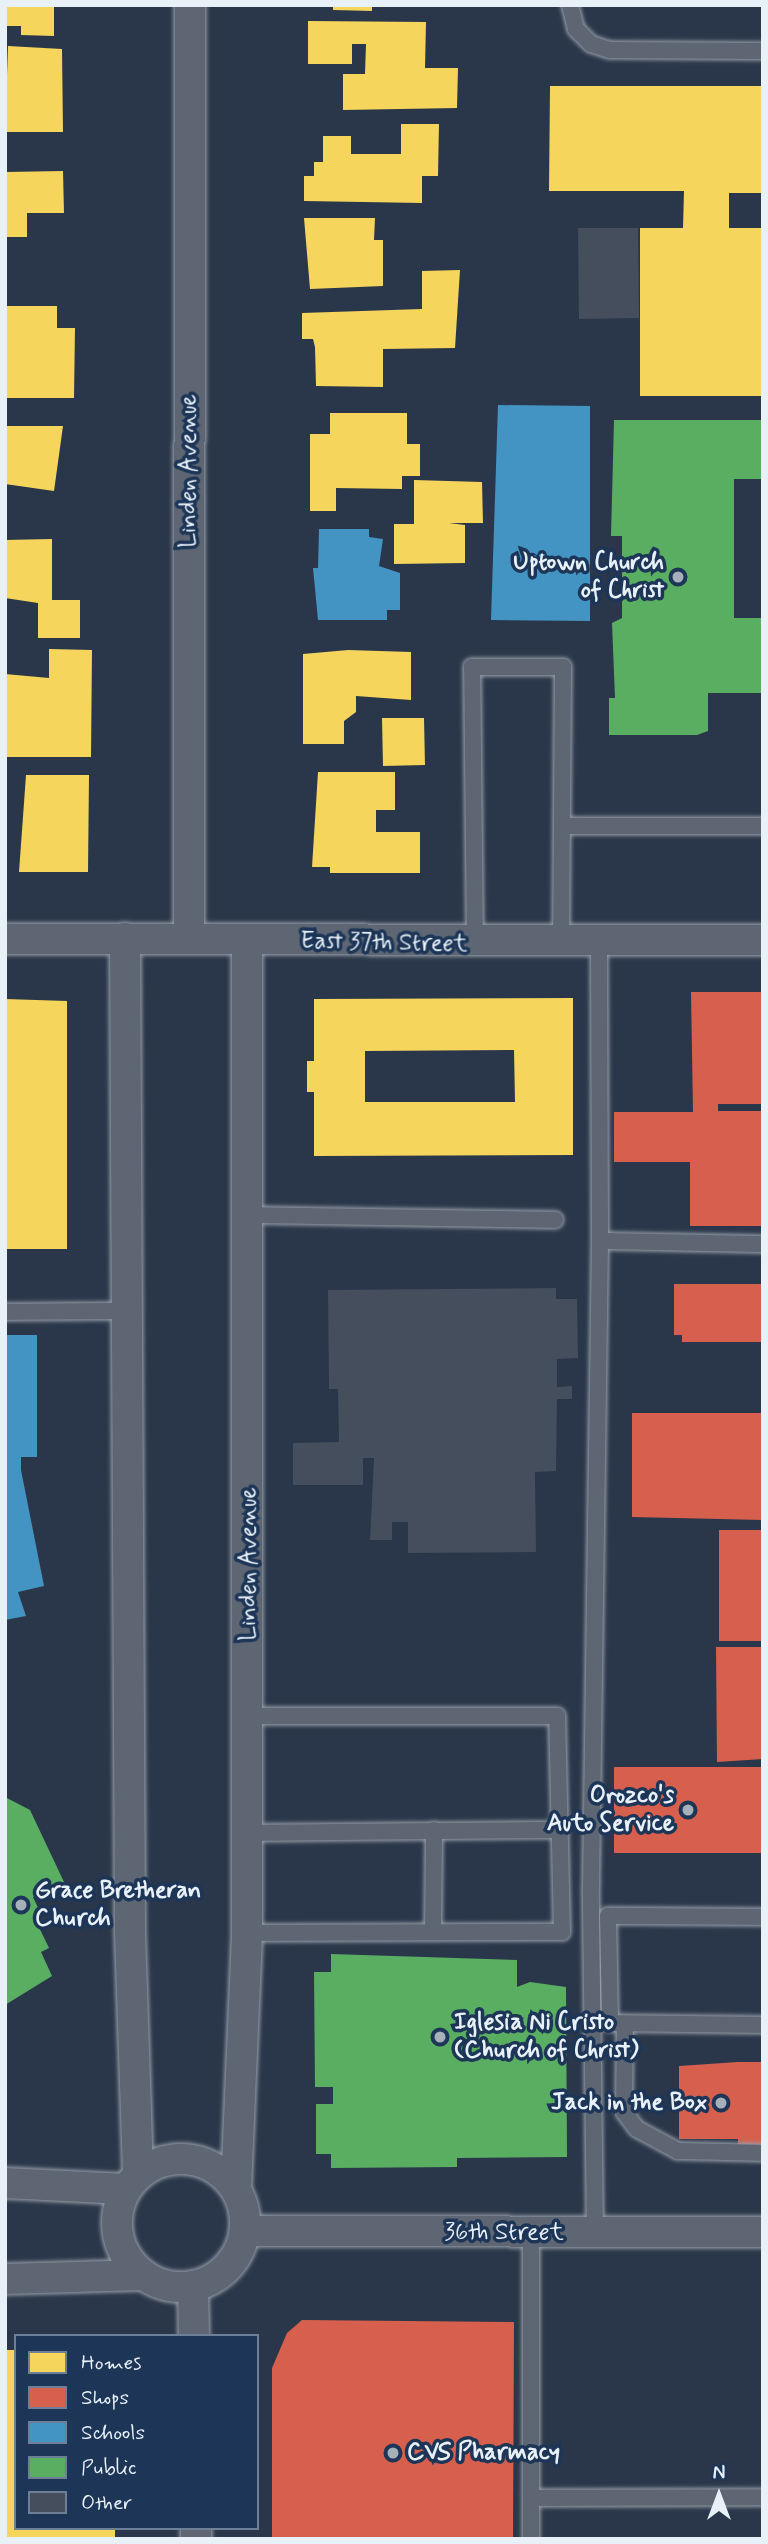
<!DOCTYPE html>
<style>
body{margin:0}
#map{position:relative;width:768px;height:2544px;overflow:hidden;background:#2a374a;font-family:Mynerve,sans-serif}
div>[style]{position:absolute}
.homes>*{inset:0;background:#f6d55c}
.shops>*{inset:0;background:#d6604d}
.schools>*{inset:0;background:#4393c3}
.public>*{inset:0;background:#5aae61}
.building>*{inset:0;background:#444e5c}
.roads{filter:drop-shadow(0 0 2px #959da7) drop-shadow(0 0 2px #959da7)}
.lane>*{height:16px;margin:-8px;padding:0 8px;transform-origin:8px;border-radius:8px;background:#5d6672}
.street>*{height:30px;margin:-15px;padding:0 15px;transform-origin:15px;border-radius:15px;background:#5d6672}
.street>.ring{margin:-15px;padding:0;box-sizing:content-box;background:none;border:30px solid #5d6672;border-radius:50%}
.dots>*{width:19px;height:19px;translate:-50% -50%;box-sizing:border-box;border:4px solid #1d3557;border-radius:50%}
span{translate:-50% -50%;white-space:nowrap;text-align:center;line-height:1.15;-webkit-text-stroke:7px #1d3557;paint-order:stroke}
.street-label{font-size:24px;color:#e8f1f8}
.poi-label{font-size:24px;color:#e8f1f8;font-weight:700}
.right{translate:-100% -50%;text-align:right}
.left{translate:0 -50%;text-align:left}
.frame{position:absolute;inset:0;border:7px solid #e8f1f8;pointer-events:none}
.legend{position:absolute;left:14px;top:2334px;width:245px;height:196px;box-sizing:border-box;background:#1d3557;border:2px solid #6e8097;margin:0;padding:9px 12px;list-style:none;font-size:21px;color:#e8f1f8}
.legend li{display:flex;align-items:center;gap:14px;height:35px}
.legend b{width:35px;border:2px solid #6e8097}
.north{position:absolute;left:684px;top:2460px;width:70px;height:70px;-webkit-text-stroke:5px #1d3557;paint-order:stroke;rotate:0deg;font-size:19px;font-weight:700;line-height:28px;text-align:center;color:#e8f1f8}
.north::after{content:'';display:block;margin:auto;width:24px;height:32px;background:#e8f1f8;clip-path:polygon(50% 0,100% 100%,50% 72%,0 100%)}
</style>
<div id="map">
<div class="homes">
<i style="clip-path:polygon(5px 5px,54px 5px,54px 36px,21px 35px,21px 26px,5px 26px)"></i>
<i style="clip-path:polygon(333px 5px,372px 5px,372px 11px,333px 10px)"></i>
<i style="clip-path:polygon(308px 21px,426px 22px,425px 68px,458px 68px,457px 108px,343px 110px,343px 74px,365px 74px,366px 44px,352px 44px,352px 64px,308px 64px)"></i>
<i style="clip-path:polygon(8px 46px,62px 49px,63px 132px,5px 132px)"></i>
<i style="clip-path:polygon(550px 86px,763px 86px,763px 193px,729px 193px,729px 228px,763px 228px,763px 396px,640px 396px,640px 228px,683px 228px,684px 191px,549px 191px)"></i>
<i style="clip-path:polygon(401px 124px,439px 124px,438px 176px,422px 176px,422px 203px,304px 201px,304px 176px,314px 176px,314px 162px,323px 162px,323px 136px,351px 136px,351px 154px,401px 154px)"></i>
<i style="clip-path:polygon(63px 171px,64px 213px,27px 213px,27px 237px,5px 237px,5px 172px)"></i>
<i style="clip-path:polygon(304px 218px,375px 218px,374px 240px,383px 240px,383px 286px,310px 289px)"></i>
<i style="clip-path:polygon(460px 270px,455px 348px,383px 349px,383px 387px,316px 386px,315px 347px,313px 339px,302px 339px,302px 313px,422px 309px,422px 271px)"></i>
<i style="clip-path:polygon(5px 306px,57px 306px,57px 328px,75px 328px,74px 398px,5px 398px)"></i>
<i style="clip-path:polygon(330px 413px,407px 413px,407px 444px,420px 444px,420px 476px,402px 476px,402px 489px,336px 488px,336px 511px,310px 511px,310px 434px,330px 434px)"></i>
<i style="clip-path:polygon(5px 426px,63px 426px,54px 491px,5px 484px)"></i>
<i style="clip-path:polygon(414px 480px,482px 482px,483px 523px,449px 523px,465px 525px,465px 563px,394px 564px,394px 524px,414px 524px)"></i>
<i style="clip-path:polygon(52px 539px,52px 600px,80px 600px,80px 638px,38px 638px,38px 603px,5px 598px,5px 540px)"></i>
<i style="clip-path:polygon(49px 649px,92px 650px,91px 757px,5px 757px,5px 674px,49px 678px)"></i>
<i style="clip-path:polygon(348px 650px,411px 652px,411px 700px,356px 696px,356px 712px,344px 721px,344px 744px,303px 744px,303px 654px)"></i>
<i style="clip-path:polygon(382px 718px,424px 718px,425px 765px,383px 766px)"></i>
<i style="clip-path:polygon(318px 772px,395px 772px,395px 810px,376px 810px,376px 832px,420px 832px,420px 873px,330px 873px,330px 867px,312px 867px)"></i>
<i style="clip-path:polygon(26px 775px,89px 775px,88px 872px,19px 872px)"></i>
<i style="clip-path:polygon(evenodd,573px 998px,573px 1155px,314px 1156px,314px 1092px,307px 1092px,307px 1061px,314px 1061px,314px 999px,573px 998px,514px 1050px,515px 1102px,365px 1102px,365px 1051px,514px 1050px)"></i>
<i style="clip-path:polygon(5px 999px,67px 1001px,67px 1249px,5px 1249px)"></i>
<i style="clip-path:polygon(5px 2350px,16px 2350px,16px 2528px,115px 2528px,115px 2539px,5px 2539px)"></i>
</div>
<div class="shops">
<i style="clip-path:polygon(691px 992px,763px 992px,763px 1104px,718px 1104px,718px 1111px,763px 1111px,763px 1226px,690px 1226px,690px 1162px,614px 1162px,614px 1112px,693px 1112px)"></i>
<i style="clip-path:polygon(674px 1284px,763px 1284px,763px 1342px,682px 1342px,682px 1335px,674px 1335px)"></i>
<i style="clip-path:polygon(632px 1413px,763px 1413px,763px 1520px,632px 1517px)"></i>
<i style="clip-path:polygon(719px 1530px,763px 1530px,763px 1641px,719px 1641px)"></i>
<i style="clip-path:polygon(716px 1647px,763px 1647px,763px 1759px,717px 1762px)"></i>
<i style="clip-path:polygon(614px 1767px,763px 1767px,763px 1853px,614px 1853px)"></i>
<i style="clip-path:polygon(738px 2062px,763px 2062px,763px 2147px,738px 2147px,738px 2139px,679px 2139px,679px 2066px)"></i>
<i style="clip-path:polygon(302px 2320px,514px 2322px,513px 2539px,272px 2539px,272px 2368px,287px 2333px)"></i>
</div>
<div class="schools">
<i style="clip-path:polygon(498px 405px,590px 406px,590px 621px,491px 620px)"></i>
<i style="clip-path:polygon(319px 529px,369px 529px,369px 537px,383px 539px,379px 566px,400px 573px,400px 610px,387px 610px,387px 620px,318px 620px,313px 568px,318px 568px)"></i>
<i style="clip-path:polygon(5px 1335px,37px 1335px,37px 1457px,21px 1457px,21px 1470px,44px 1586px,18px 1592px,26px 1616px,5px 1620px)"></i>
</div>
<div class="public">
<i style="clip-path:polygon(614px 420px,763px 420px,763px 479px,734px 479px,734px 618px,763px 618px,763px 693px,708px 693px,708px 731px,697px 735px,609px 735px,609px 698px,615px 698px,612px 623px,622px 618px,622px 536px,611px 536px)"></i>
<i style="clip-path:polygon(5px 1797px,30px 1810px,64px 1882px,33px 1897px,40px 1912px,33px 1915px,49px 1948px,41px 1952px,52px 1976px,5px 2005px)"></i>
<i style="clip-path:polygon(331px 1954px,517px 1960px,517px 1987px,530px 1982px,566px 1987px,567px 2157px,457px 2158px,457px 2167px,331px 2168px,331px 2154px,316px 2154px,316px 2104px,333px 2104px,333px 2087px,315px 2087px,314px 1972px,331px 1972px)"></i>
</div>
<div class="building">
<i style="clip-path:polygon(578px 228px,638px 228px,639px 318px,579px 319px)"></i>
<i style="clip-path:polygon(556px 1288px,556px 1299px,577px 1299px,578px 1358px,557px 1359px,557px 1387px,572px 1386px,572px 1399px,557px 1399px,556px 1471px,535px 1472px,536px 1552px,408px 1553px,408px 1522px,392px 1522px,392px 1540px,370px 1540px,374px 1458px,363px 1458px,363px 1485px,293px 1485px,293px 1443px,339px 1442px,338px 1389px,329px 1389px,328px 1290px)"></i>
</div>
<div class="roads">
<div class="lane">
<i style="left:570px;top:5px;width:25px;rotate:76deg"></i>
<i style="left:576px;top:29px;width:21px;rotate:45deg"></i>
<i style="left:591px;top:44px;width:20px;rotate:18deg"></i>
<i style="left:610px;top:50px;width:153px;rotate:0.4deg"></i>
<i style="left:562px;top:826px;width:201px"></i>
<i style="left:475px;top:944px;width:277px;rotate:-90.6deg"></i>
<i style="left:472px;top:667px;width:91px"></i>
<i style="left:563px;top:667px;width:277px;rotate:90.4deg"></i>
<i style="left:599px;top:944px;width:297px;rotate:89.8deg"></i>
<i style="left:600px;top:1241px;width:163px;rotate:1.1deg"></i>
<i style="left:248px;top:1215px;width:307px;rotate:0.9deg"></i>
<i style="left:5px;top:1312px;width:125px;rotate:-0.5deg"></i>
<i style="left:247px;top:1833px;width:311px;rotate:-0.6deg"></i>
<i style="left:763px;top:1917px;width:155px;rotate:-179.6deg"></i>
<i style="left:608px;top:1916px;width:107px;rotate:88.9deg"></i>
<i style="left:610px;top:2023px;width:153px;rotate:0.7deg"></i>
<i style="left:433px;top:1932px;width:102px;rotate:-89.4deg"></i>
<i style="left:247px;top:1933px;width:315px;rotate:-0.2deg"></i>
<i style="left:562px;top:1932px;width:216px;rotate:-91.3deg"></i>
<i style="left:557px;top:1716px;width:309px;rotate:180deg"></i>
<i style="left:625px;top:2024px;width:88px;rotate:90.7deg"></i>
<i style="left:624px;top:2112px;width:21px;rotate:53deg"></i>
<i style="left:637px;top:2129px;width:47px;rotate:28.2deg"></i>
<i style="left:678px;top:2151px;width:85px;rotate:1.3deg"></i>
<i style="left:531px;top:2234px;width:305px;rotate:90deg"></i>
<i style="left:595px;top:2234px;width:348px;rotate:-90.7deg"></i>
<i style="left:591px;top:1886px;width:645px;rotate:-89.2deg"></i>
<i style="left:531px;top:2498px;width:232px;rotate:-0.2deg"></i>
</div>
<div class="street">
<i style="left:189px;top:937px;width:932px;rotate:-89.94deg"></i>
<i style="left:125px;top:938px;width:994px;rotate:89.71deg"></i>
<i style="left:130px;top:1932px;width:241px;rotate:88.1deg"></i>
<i style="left:5px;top:939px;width:758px;rotate:0.08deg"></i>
<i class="ring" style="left:117px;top:2159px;width:98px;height:98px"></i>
<i style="left:5px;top:2183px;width:120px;rotate:2.9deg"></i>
<i style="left:236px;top:2188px;width:255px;rotate:-87.5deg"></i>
<i style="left:247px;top:1933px;width:992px;rotate:-90deg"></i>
<i style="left:245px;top:2231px;width:518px;rotate:0.11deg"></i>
<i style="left:5px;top:2279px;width:138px;rotate:-1.7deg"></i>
<i style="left:193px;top:2286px;width:50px;rotate:88.9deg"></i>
<i style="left:196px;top:2528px;width:11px;rotate:90deg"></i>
</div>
</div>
<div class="dots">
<i style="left:678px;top:577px;background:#a6b0bb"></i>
<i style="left:688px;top:1810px;background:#a6b0bb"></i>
<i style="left:21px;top:1905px;background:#a6b0bb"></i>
<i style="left:440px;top:2037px;background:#a6b0bb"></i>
<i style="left:721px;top:2103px;background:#a6b0bb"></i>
<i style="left:393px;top:2453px;background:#a6b0bb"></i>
</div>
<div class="street-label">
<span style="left:189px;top:471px;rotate:-90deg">Linden Avenue</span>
<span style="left:384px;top:943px;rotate:1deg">East 37th Street</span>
<span style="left:249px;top:1564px;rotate:-90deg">Linden Avenue</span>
<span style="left:504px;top:2233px">36th Street</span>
</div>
<div class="poi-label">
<span class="right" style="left:664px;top:577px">Uptown Church<br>of Christ</span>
<span class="right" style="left:674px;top:1810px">Orozco's<br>Auto Service</span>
<span class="left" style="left:35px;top:1905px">Grace Bretheran<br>Church</span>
<span class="left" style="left:454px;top:2037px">Iglesia Ni Cristo<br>(Church of Christ)</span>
<span class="right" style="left:707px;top:2103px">Jack in the Box</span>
<span class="left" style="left:407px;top:2453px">CVS Pharmacy</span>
</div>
<div class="frame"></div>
<ul class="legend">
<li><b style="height:19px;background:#f6d55c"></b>Homes</li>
<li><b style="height:19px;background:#d6604d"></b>Shops</li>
<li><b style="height:19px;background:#4393c3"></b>Schools</li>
<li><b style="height:19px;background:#5aae61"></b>Public</li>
<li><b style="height:19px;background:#444e5c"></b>Other</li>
</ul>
<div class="north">N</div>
</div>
